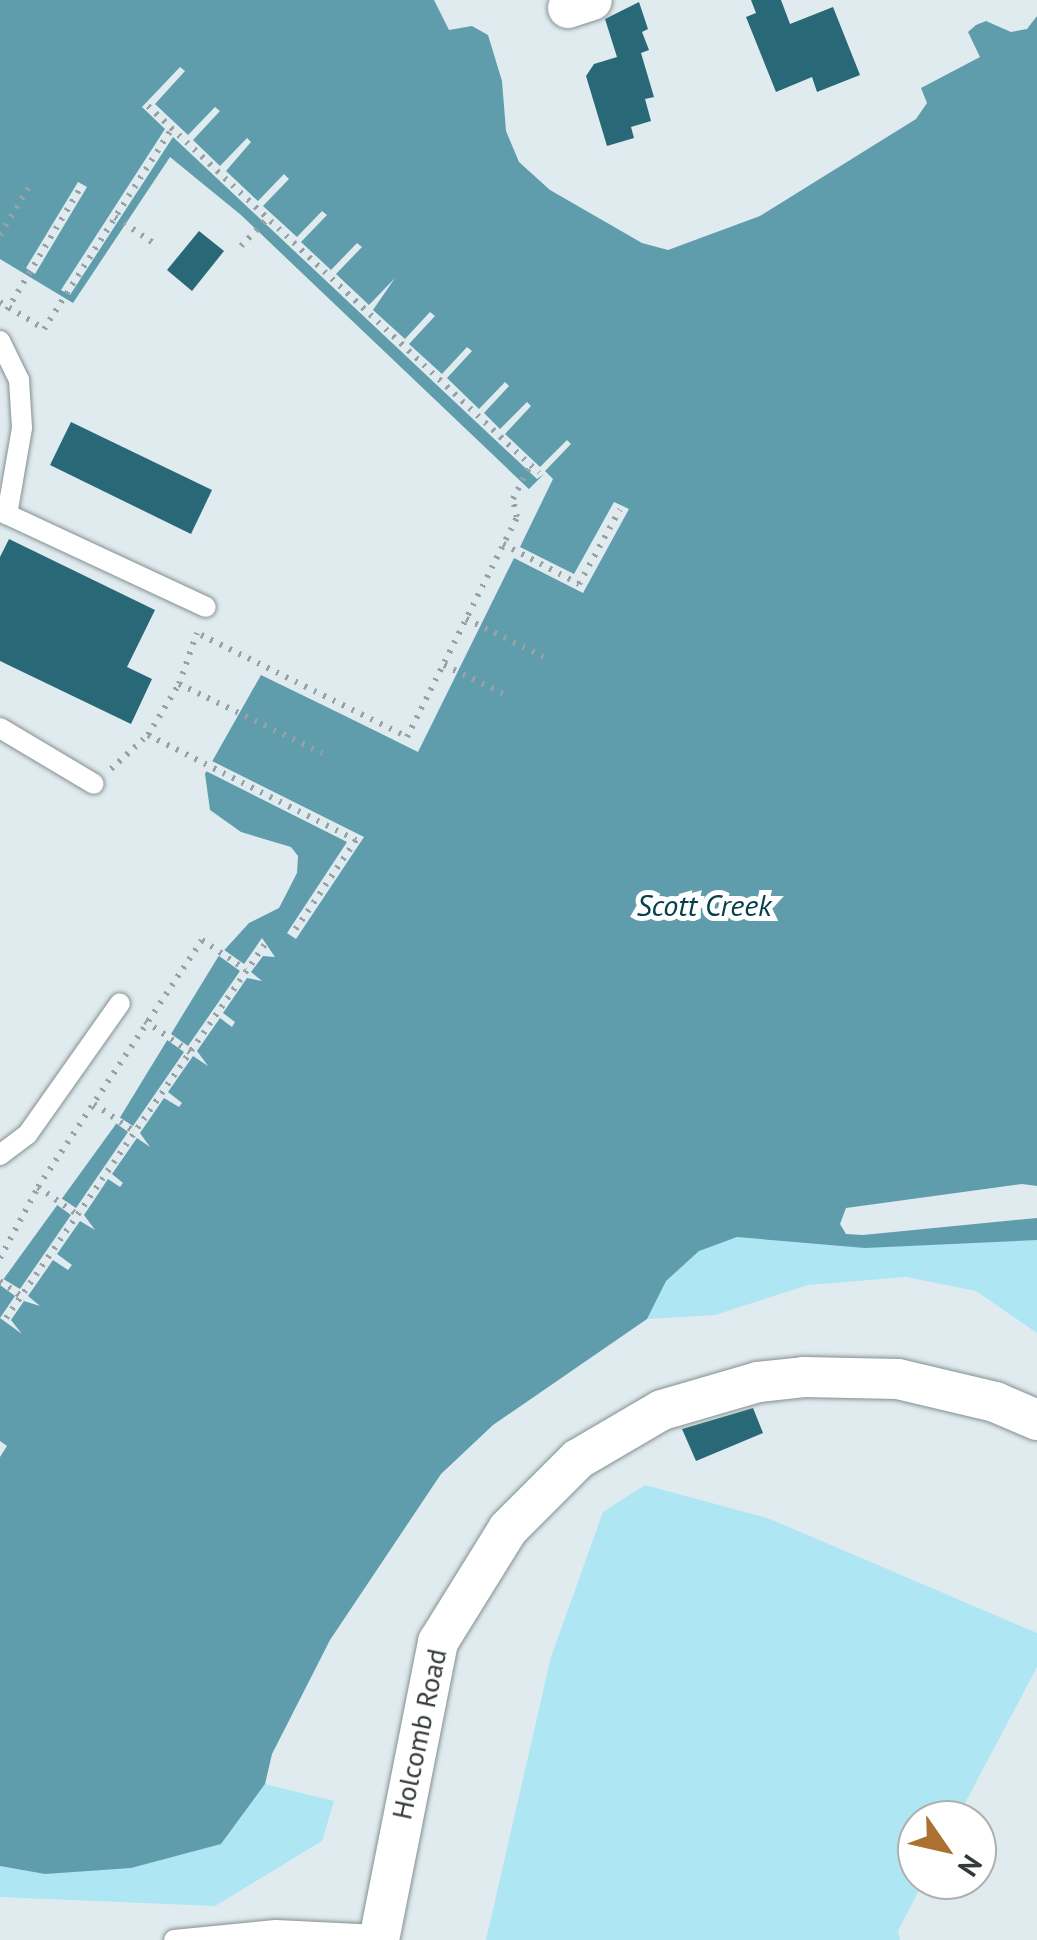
<!DOCTYPE html>
<style>
body{margin:0}
#map{position:relative;width:1037px;height:1940px;overflow:hidden;background:#dfebee;font-family:"PT Sans",sans-serif}
div>[style]{position:absolute}
.green>*{inset:0;background:#aee6f4}
.water>*{inset:0;background:#5f9dad}
.pier>*{inset:0;background:#dfebee}
.building>*{inset:0;background:#296877}
.path>*{height:6px;margin-top:-3px;transform-origin:0;background:repeating-linear-gradient(90deg,#98a2a4 0 2.5px,transparent 0 10.5px)}
.roads{filter:drop-shadow(0 0 2px #858f92) drop-shadow(0 0 2px #858f92)}
.lane>*{height:20px;margin:-10px;padding:0 10px;transform-origin:10px;border-radius:10px;background:#fff}
.street>*{height:40px;margin:-20px;padding:0 20px;transform-origin:20px;border-radius:20px;background:#fff}
span{translate:-50% -50%;white-space:nowrap;text-align:center;line-height:1.15;-webkit-text-stroke:10px #fff;paint-order:stroke}
.street-label{font-size:28px;color:#34393a}
.water-label{font-size:30px;color:#05404c;font-style:italic}
.north{position:absolute;left:897px;top:1800px;width:100px;height:100px;box-sizing:border-box;background:#fff;border:2px solid #aeb0b0;border-radius:50%;rotate:124deg;font-size:28px;font-weight:700;line-height:40px;text-align:center;color:#34393a}
.north::after{content:'';display:block;margin:auto;width:35px;height:45px;background:#aa7130;clip-path:polygon(50% 0,100% 100%,50% 72%,0 100%)}
</style>
<div id="map">
<div class="green">
<i style="clip-path:polygon(1037px 1218px,1037px 1333px,976px 1291px,906px 1277px,808px 1285px,715px 1315px,647px 1319px,638px 1301px,665px 1239px)"></i>
<i style="clip-path:polygon(645px 1485px,770px 1519px,1037px 1633px,1037px 1667px,956px 1820px,917px 1820px,917px 1880px,924px 1880px,898px 1931px,900px 1940px,486px 1940px,551px 1657px,603px 1512px)"></i>
<i style="clip-path:polygon(265px 1784px,334px 1801px,322px 1841px,215px 1906px,0 1897px,0 1866px,45px 1874px,221px 1844px)"></i>
</div>
<div class="water">
<i style="clip-path:polygon(0 0,434px 0,449px 30px,472px 26px,488px 35px,502px 81px,506px 131px,519px 162px,550px 190px,642px 243px,668px 250px,760px 216px,916px 119px,927px 103px,921px 88px,980px 57px,968px 32px,976px 25px,986px 21px,1011px 32px,1027px 29px,1037px 16px,1037px 1240px,865px 1248px,737px 1237px,699px 1251px,666px 1281px,647px 1319px,493px 1425px,441px 1474px,330px 1640px,272px 1754px,265px 1784px,221px 1844px,131px 1868px,45px 1874px,0 1866px,0 1457px,7px 1446px,0 1441px,0 1284px,116px 1124px,218px 957px,249px 923px,279px 908px,297px 873px,298px 856px,291px 847px,241px 832px,210px 810px,205px 774px,261px 675px,411px 748px,532px 492px,241px 215px,170px 157px,73px 303px,0 259px)"></i>
</div>
<div class="pier">
<i style="clip-path:polygon(180px 67px,185px 71px,155px 104px,188px 135px,215px 107px,220px 111px,193px 140px,220px 166px,247px 138px,251px 142px,226px 171px,258px 201px,284px 174px,289px 179px,263px 206px,297px 237px,322px 211px,327px 215px,301px 242px,331px 270px,357px 243px,362px 247px,336px 274px,369px 305px,395px 278px,373px 310px,405px 339px,430px 312px,435px 316px,409px 344px,442px 374px,467px 347px,472px 351px,447px 378px,479px 409px,505px 382px,509px 386px,484px 413px,500px 429px,527px 402px,531px 406px,505px 434px,540px 467px,567px 440px,571px 444px,545px 471px,553px 479px,520px 547px,574px 574px,614px 502px,629px 509px,583px 593px,514px 558px,418px 752px,346px 716px,409px 741px,526px 492px,544px 474px,537px 479px,173px 137px,70px 295px,61px 290px,165px 129px,142px 107px)"></i>
<i style="clip-path:polygon(78px 182px,87px 187px,35px 274px,26px 268px)"></i>
<i style="clip-path:polygon(208px 759px,364px 837px,296px 939px,287px 933px,347px 842px,202px 769px)"></i>
<i style="clip-path:polygon(262px 938px,275px 957px,263px 956px,251px 972px,262px 981px,247px 978px,223px 1013px,235px 1022px,232px 1027px,220px 1018px,197px 1051px,208px 1066px,193px 1056px,168px 1092px,182px 1103px,179px 1107px,164px 1098px,140px 1133px,150px 1147px,137px 1138px,112px 1174px,123px 1183px,120px 1187px,108px 1179px,84px 1215px,95px 1230px,80px 1221px,57px 1254px,72px 1265px,68px 1270px,53px 1260px,28px 1296px,40px 1306px,24px 1301px,11px 1320px,22px 1334px,0 1318px,15px 1296px,0 1285px,0 1277px,20px 1289px,71px 1215px,53px 1202px,58px 1196px,76px 1208px,128px 1132px,113px 1121px,116px 1115px,133px 1126px,184px 1052px,163px 1037px,167px 1031px,188px 1046px,240px 971px,215px 953px,220px 947px,244px 964px)"></i>
<i style="clip-path:polygon(1022px 1184px,1037px 1186px,1037px 1218px,863px 1235px,846px 1234px,840px 1224px,846px 1208px)"></i>
</div>
<div class="building">
<i style="clip-path:polygon(751px 0,781px 0,790px 24px,833px 7px,860px 75px,817px 92px,812px 77px,776px 92px,746px 17px,756px 13px)"></i>
<i style="clip-path:polygon(639px 2px,648px 29px,642px 32px,649px 50px,641px 53px,654px 97px,645px 99px,651px 121px,631px 127px,634px 138px,607px 146px,586px 76px,594px 64px,617px 57px,605px 19px)"></i>
<i style="clip-path:polygon(199px 231px,224px 251px,192px 291px,167px 270px)"></i>
<i style="clip-path:polygon(71px 422px,212px 490px,191px 534px,50px 465px)"></i>
<i style="clip-path:polygon(9px 539px,155px 610px,127px 667px,152px 679px,131px 724px,0 661px,0 557px)"></i>
<i style="clip-path:polygon(753px 1408px,763px 1433px,696px 1461px,682px 1429px)"></i>
</div>
<div class="path">
<i style="left:148px;top:106px;width:536px;rotate:43.19deg"></i>
<i style="left:115px;top:217px;width:45px;rotate:34deg"></i>
<i style="left:0;top:235px;width:58px;rotate:-59deg"></i>
<i style="left:241px;top:246px;width:39px;rotate:-46deg"></i>
<i style="left:0;top:302px;width:52px;rotate:31.5deg"></i>
<i style="left:44px;top:329px;width:238px;rotate:-57.5deg"></i>
<i style="left:7px;top:310px;width:144px;rotate:-59deg"></i>
<i style="left:503px;top:544px;width:86px;rotate:27.8deg"></i>
<i style="left:579px;top:584px;width:85px;rotate:-61.3deg"></i>
<i style="left:466px;top:619px;width:91px;rotate:26deg"></i>
<i style="left:201px;top:635px;width:230px;rotate:26.3deg"></i>
<i style="left:407px;top:737px;width:246px;rotate:-63.4deg"></i>
<i style="left:517px;top:517px;width:18px;rotate:-103deg"></i>
<i style="left:513px;top:499px;width:38px;rotate:-63deg"></i>
<i style="left:444px;top:665px;width:71px;rotate:25.8deg"></i>
<i style="left:179px;top:684px;width:159px;rotate:25.8deg"></i>
<i style="left:148px;top:735px;width:233px;rotate:26.8deg"></i>
<i style="left:356px;top:840px;width:112px;rotate:124.1deg"></i>
<i style="left:111px;top:769px;width:50px;rotate:-42.6deg"></i>
<i style="left:148px;top:735px;width:60px;rotate:-58.7deg"></i>
<i style="left:179px;top:684px;width:54px;rotate:-70.6deg"></i>
<i style="left:145px;top:1021px;width:55px;rotate:34.6deg"></i>
<i style="left:94px;top:1104px;width:50px;rotate:34.3deg"></i>
<i style="left:38px;top:1187px;width:49px;rotate:35deg"></i>
<i style="left:0;top:1258px;width:81px;rotate:-61.8deg"></i>
<i style="left:38px;top:1187px;width:296px;rotate:-56.4deg"></i>
<i style="left:202px;top:940px;width:53px;rotate:34.3deg"></i>
<i style="left:0;top:1281px;width:26px;rotate:36deg"></i>
<i style="left:6px;top:1318px;width:454px;rotate:-55.3deg"></i>
</div>
<div class="roads">
<div class="lane">
<i style="left:0;top:341px;width:43px;rotate:64deg"></i>
<i style="left:19px;top:380px;width:48px;rotate:86.4deg"></i>
<i style="left:22px;top:428px;width:88px;rotate:99.8deg"></i>
<i style="left:0;top:511px;width:227px;rotate:25deg"></i>
<i style="left:0;top:728px;width:109px;rotate:30.8deg"></i>
<i style="left:0;top:1155px;width:34px;rotate:-37deg"></i>
<i style="left:27px;top:1135px;width:161px;rotate:-54.8deg"></i>
<i style="left:174px;top:1940px;width:102px;rotate:-5.6deg"></i>
<i style="left:276px;top:1930px;width:103px;rotate:2.8deg"></i>
</div>
<div class="street">
<i style="left:568px;top:8px;width:25px;rotate:-18deg"></i>
<i style="left:379px;top:1940px;width:304px;rotate:-78.8deg"></i>
<i style="left:438px;top:1642px;width:133px;rotate:-58.2deg"></i>
<i style="left:508px;top:1529px;width:99px;rotate:-45deg"></i>
<i style="left:578px;top:1459px;width:97px;rotate:-30.3deg"></i>
<i style="left:662px;top:1410px;width:100px;rotate:-16.3deg"></i>
<i style="left:758px;top:1382px;width:46px;rotate:-6.2deg"></i>
<i style="left:804px;top:1377px;width:94px;rotate:1.2deg"></i>
<i style="left:898px;top:1379px;width:100px;rotate:13.3deg"></i>
<i style="left:995px;top:1402px;width:46px;rotate:23.2deg"></i>
</div>
</div>
<div class="street-label">
<span style="left:419px;top:1734px;rotate:-78deg">Holcomb Road</span>
</div>
<div class="water-label">
<span style="left:704px;top:905px">Scott Creek</span>
</div>
<div class="north">N</div>
</div>
